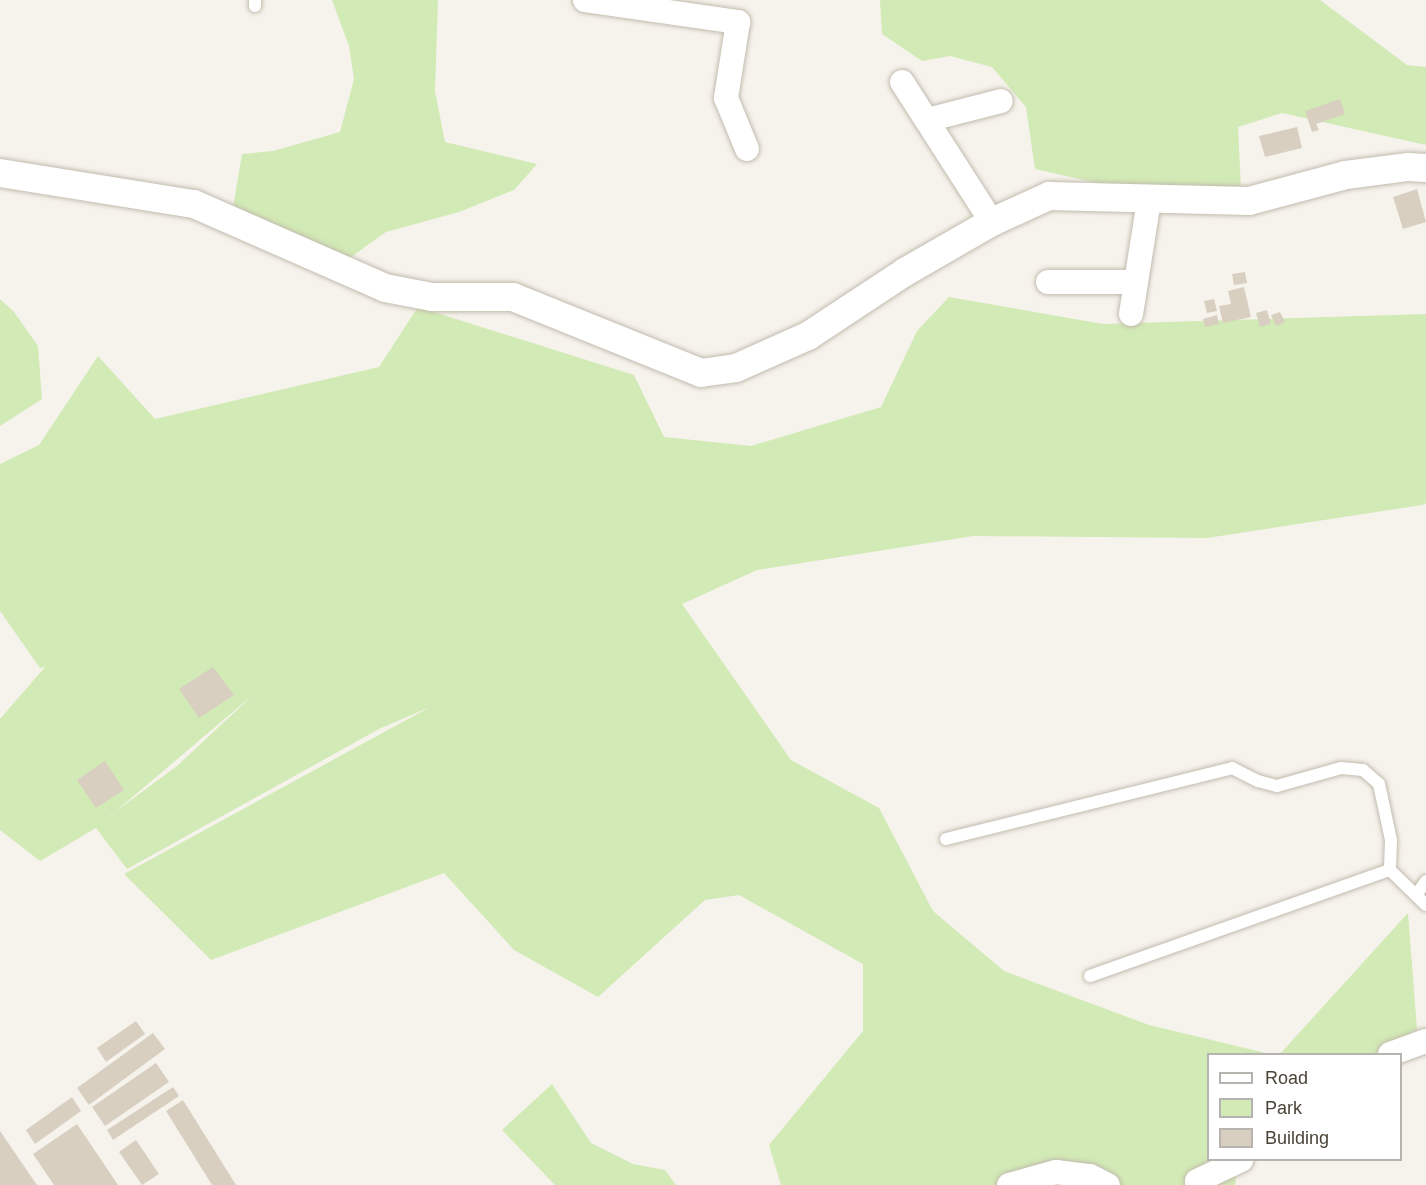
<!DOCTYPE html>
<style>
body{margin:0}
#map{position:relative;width:1426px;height:1185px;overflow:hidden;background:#f6f3ec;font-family:Arial,sans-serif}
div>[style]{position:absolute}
.green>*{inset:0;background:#d2eab5}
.building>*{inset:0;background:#d8cfc1}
.roads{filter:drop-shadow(0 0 2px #c2bbae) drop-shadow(0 0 2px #c2bbae)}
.service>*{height:12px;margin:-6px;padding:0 6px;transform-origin:6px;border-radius:6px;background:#fff}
.minor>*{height:24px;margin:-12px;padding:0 12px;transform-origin:12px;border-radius:12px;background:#fff}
.tertiary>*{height:28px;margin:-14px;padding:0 14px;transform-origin:14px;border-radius:14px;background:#fff}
span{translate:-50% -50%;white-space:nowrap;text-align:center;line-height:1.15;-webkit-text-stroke:4.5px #fff;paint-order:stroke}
.legend{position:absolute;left:1207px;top:1053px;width:195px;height:108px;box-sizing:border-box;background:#fff;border:2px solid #b7b4b0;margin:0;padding:8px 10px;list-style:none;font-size:18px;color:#4b4439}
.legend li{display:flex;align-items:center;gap:12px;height:30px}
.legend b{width:30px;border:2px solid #b7b4b0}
</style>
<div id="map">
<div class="green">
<i style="clip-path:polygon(332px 0,438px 0,435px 91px,445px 142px,537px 164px,514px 190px,459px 212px,386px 232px,344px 262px,231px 220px,242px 154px,273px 151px,340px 132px,354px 79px,349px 46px)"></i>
<i style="clip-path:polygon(880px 0,1320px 0,1407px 65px,1426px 67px,1426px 145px,1282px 113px,1238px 127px,1241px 190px,1111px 186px,1035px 169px,1026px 107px,992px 67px,950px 56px,922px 61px,882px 34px)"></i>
<i style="clip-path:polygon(evenodd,949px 297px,1103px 324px,1426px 314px,1426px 503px,1422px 505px,1207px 538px,973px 536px,757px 570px,682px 604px,791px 760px,879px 808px,933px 911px,1004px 971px,1149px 1025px,1270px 1054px,1208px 1054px,1208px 1160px,1241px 1160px,1238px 1162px,1235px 1185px,781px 1185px,769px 1145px,863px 1031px,863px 964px,739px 895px,705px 900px,598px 997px,514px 950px,444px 873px,211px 960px,124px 874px,430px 707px,379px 729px,127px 869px,96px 828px,40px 861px,0 830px,0 719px,45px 667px,40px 668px,0 611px,0 464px,39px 445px,98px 356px,155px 419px,379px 367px,418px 307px,634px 375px,664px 437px,751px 446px,881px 407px,917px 331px,949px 297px,254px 694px,177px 766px,108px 817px,109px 817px,254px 694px)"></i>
<i style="clip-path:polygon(0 299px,14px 312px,38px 346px,42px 399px,0 426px)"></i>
<i style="clip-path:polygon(1408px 913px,1417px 1029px,1383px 1054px,1280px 1054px)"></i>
<i style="clip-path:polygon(552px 1084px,591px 1143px,633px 1164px,665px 1170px,676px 1185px,555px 1185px,502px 1130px)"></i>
</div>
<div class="building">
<i style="clip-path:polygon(1340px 99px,1345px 114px,1316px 124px,1319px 130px,1312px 132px,1305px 111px)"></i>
<i style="clip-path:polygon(1297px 127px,1302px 148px,1265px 157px,1259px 136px)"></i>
<i style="clip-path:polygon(1417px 189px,1426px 222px,1403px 229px,1393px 197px)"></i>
<i style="clip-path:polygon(1245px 272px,1247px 283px,1234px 285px,1232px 274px)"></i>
<i style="clip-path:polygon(1244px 287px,1251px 317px,1223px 323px,1219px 306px,1231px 304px,1228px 291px)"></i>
<i style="clip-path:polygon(1214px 299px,1217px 311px,1207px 313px,1204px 301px)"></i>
<i style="clip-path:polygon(1267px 310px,1271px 324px,1260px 327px,1256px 313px)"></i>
<i style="clip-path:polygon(1280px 312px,1285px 322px,1276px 326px,1271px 315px)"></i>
<i style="clip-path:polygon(1217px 315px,1219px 324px,1205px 327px,1203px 319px)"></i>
<i style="clip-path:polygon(213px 667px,234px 695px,199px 718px,179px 689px)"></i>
<i style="clip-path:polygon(105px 761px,124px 790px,96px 808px,77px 780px)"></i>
<i style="clip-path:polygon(136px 1021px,145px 1034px,106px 1062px,97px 1048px)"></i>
<i style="clip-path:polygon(153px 1033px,165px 1049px,89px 1105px,77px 1088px)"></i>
<i style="clip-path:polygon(156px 1063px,169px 1082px,105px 1126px,92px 1107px)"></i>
<i style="clip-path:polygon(173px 1087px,179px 1096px,113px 1140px,107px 1130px)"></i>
<i style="clip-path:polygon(72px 1097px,81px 1111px,35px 1144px,26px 1130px)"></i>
<i style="clip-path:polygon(183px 1100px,236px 1185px,212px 1185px,166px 1111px)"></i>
<i style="clip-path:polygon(77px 1124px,118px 1185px,54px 1185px,33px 1154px)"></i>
<i style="clip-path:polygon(0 1131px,37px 1185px,0 1185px)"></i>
<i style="clip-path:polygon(136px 1140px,159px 1174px,142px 1185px,119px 1152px)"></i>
</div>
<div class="roads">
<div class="service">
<i style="left:255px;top:6px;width:6px;rotate:-90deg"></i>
<i style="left:946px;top:839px;width:295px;rotate:-13.9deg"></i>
<i style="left:1232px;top:768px;width:29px;rotate:27deg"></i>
<i style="left:1258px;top:781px;width:20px;rotate:15deg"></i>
<i style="left:1277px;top:786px;width:66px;rotate:-15.7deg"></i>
<i style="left:1341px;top:768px;width:22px;rotate:5deg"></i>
<i style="left:1363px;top:770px;width:21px;rotate:41deg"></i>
<i style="left:1379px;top:784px;width:57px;rotate:77.9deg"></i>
<i style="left:1391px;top:840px;width:30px;rotate:92deg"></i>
<i style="left:1390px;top:870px;width:50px;rotate:44.2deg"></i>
<i style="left:1416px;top:895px;width:17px;rotate:-54deg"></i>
<i style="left:1090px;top:976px;width:318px;rotate:-19.5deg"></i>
</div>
<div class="minor">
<i style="left:585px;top:0;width:155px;rotate:8.2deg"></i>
<i style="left:738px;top:22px;width:77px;rotate:99deg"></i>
<i style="left:726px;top:98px;width:55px;rotate:67.6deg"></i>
<i style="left:902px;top:82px;width:166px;rotate:57.3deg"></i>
<i style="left:927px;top:120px;width:76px;rotate:-14.4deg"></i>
<i style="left:1048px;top:282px;width:88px"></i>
<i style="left:1131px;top:314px;width:115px;rotate:-81deg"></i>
<i style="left:1390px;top:1054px;width:38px;rotate:-20deg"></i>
<i style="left:1009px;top:1185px;width:49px;rotate:-15.5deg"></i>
<i style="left:1056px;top:1172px;width:34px;rotate:7deg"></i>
<i style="left:1090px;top:1176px;width:20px;rotate:27deg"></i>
<i style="left:1199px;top:1185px;width:4px;rotate:-117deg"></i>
<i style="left:1197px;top:1181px;width:49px;rotate:-25.5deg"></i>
</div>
<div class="tertiary">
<i style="left:0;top:173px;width:196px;rotate:9.1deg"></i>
<i style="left:194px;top:204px;width:209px;rotate:23.7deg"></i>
<i style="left:385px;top:288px;width:48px;rotate:10.8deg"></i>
<i style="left:432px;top:297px;width:81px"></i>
<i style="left:513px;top:297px;width:203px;rotate:22deg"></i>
<i style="left:701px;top:373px;width:35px;rotate:-8deg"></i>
<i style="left:736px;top:368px;width:79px;rotate:-24deg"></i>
<i style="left:808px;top:336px;width:116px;rotate:-33.4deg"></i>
<i style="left:905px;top:272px;width:100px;rotate:-29.9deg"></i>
<i style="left:992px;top:222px;width:63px;rotate:-24.5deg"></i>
<i style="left:1049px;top:196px;width:200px;rotate:1.4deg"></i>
<i style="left:1249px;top:201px;width:100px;rotate:-15deg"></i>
<i style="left:1346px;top:175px;width:63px;rotate:-7.4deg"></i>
<i style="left:1408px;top:167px;width:18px;rotate:3deg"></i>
</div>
</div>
<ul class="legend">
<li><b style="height:8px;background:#fff"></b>Road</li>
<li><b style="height:16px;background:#d2eab5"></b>Park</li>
<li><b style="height:16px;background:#d8cfc1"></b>Building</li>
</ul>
</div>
